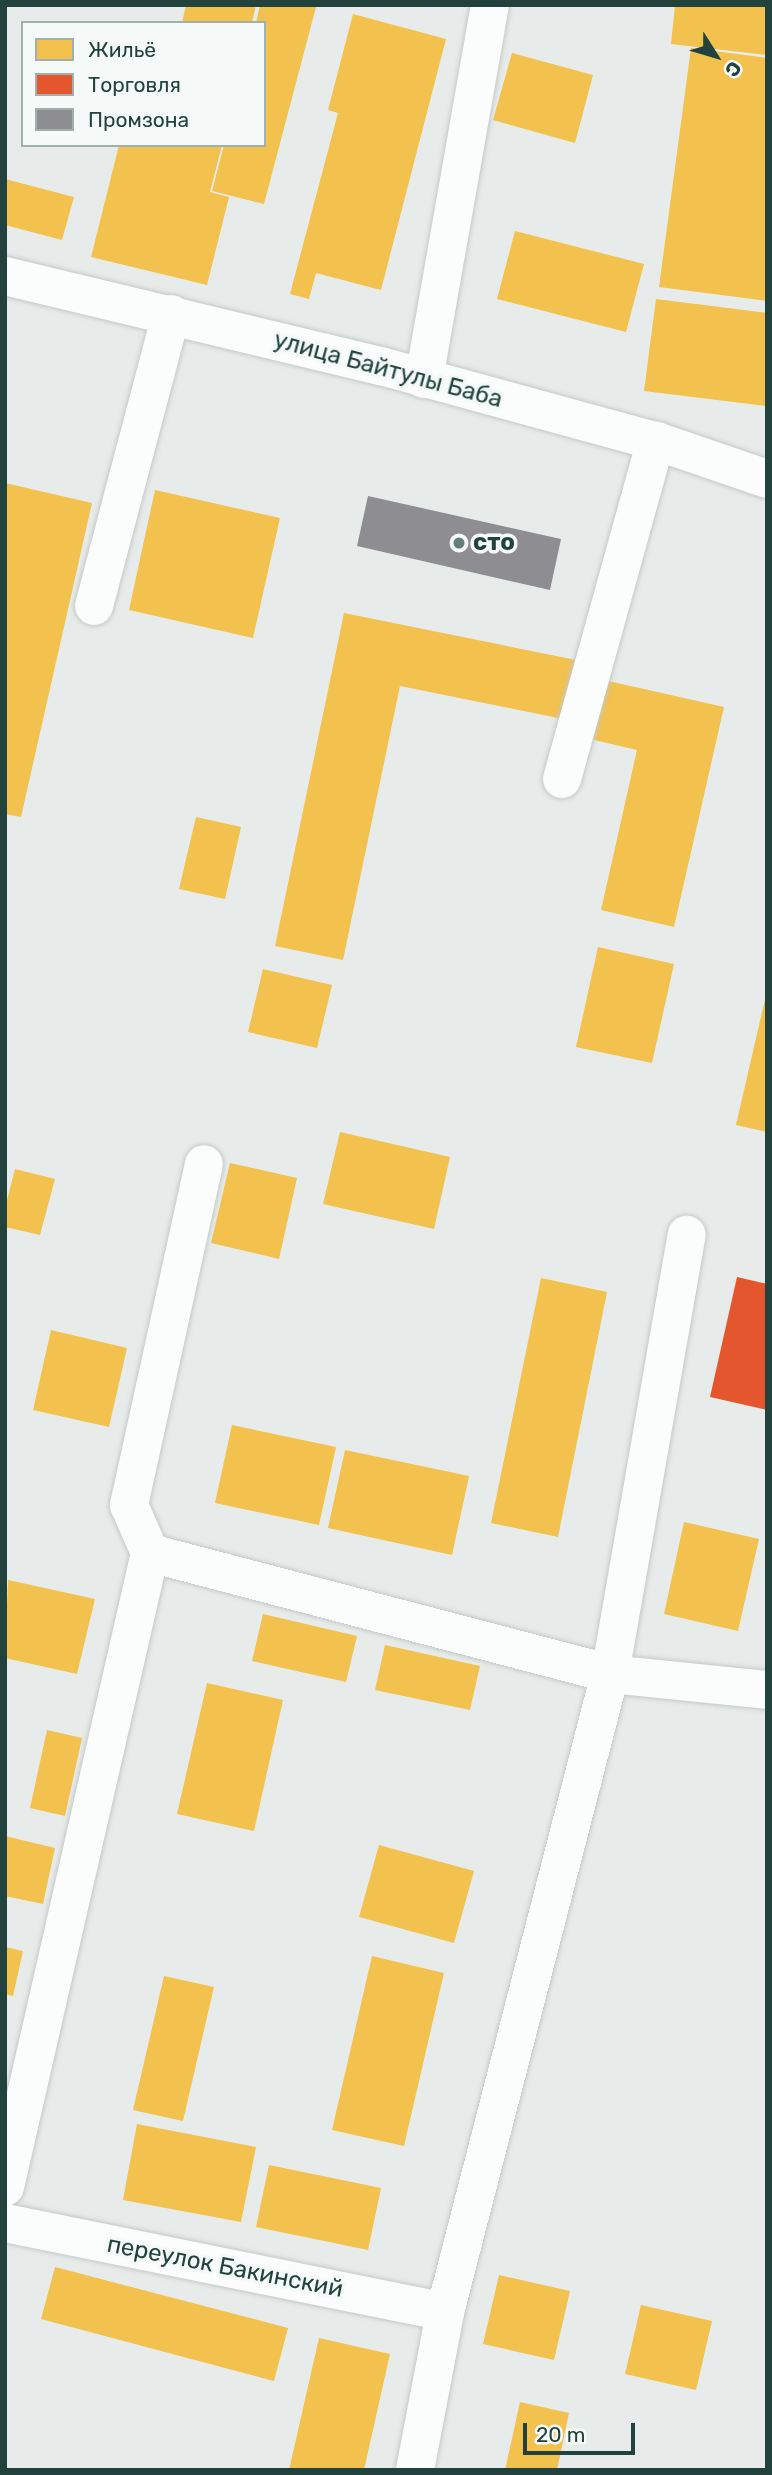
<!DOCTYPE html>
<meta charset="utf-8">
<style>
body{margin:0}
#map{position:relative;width:772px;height:2475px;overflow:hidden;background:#e7ecea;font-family:Rubik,sans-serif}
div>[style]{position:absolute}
.homes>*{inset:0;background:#f2c14e}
.shops>*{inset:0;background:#e4572e}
.industry>*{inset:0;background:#8d8d92}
.roads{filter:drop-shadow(0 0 2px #c4c9c7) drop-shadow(0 0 2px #c4c9c7)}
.minor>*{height:38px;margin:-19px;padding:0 19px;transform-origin:19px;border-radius:19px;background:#fbfcfc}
.dots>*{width:19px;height:19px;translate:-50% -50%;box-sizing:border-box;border:4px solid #f5faf8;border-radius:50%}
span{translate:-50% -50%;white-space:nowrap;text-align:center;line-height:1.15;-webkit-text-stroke:7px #f5faf8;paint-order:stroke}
.street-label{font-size:24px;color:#21423d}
.poi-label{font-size:24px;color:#21423d;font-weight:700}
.left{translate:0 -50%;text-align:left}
.frame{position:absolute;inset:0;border:7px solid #21423d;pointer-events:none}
.legend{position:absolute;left:21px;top:21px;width:245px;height:126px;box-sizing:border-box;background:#f5faf8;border:2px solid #a0b0ad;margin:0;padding:9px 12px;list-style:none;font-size:21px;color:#21423d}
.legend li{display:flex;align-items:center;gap:14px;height:35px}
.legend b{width:35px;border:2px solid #a0b0ad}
.north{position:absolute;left:681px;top:21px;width:70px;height:70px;-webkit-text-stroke:5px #f5faf8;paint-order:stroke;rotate:127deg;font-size:19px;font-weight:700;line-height:28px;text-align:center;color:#21423d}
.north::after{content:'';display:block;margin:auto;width:24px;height:32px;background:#21423d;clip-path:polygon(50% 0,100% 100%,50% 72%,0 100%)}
.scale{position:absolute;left:523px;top:2423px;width:112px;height:32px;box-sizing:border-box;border:4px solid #21423d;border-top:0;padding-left:9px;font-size:21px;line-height:24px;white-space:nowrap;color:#21423d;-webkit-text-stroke:5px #f5faf8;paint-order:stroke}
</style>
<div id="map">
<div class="homes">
<i style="clip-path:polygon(186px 5px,256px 5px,252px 23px,182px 23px)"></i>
<i style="clip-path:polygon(260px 5px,316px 7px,264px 204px,212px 191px,224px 145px,264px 145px,264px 23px,256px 23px)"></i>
<i style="clip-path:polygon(675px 5px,767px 5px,767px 55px,671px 44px)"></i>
<i style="clip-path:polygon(353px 14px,446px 39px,381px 290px,316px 273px,309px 299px,290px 294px,338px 113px,328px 110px)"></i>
<i style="clip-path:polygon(691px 48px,767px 58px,767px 301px,659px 287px)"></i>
<i style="clip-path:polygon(512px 53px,593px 75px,575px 143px,493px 120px)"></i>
<i style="clip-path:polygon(119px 145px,222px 145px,210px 192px,229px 197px,207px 285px,91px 257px)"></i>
<i style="clip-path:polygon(5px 179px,74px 197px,62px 240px,5px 225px)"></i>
<i style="clip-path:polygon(515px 231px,644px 264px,626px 332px,497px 299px)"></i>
<i style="clip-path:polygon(656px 299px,767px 313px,767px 406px,644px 391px)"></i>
<i style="clip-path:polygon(5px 483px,92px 503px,21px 817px,5px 814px)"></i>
<i style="clip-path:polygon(155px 490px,280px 518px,253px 638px,129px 610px)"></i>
<i style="clip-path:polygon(344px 613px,581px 661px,568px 720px,400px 686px,343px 960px,275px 946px)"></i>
<i style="clip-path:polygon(604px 680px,724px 707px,674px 927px,601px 910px,637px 750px,590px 739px)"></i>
<i style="clip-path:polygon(196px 817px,241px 827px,225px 899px,179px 889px)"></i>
<i style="clip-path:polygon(598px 947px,674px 964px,652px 1063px,576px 1047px)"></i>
<i style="clip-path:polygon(263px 969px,332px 985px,317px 1048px,248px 1032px)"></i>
<i style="clip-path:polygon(766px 995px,767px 995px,767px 1132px,736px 1125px)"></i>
<i style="clip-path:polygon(340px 1132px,450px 1157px,434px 1229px,323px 1204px)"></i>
<i style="clip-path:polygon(230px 1163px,297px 1178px,279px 1259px,211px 1243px)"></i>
<i style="clip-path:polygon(15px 1169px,55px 1179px,40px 1235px,5px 1227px,5px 1208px)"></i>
<i style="clip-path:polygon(541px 1278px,607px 1292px,558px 1537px,491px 1523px)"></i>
<i style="clip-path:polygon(51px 1330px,127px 1348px,109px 1427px,33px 1410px)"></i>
<i style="clip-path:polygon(232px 1425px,336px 1447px,319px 1525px,215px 1503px)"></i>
<i style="clip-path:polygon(345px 1450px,469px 1476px,452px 1555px,328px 1528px)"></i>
<i style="clip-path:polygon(684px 1522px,759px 1539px,738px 1631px,664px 1614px)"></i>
<i style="clip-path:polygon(8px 1580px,95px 1599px,77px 1674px,5px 1658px)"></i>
<i style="clip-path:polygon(263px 1614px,357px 1636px,346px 1682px,252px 1661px)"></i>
<i style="clip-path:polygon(385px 1645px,480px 1666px,470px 1710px,375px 1690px)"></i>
<i style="clip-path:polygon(207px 1683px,283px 1700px,254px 1831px,177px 1814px)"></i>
<i style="clip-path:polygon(47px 1730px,82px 1738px,65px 1816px,30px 1808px)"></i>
<i style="clip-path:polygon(5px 1836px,55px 1848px,43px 1904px,5px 1896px)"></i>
<i style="clip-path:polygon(379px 1845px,474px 1871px,454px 1943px,359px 1917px)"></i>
<i style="clip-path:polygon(5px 1947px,23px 1951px,13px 1996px,5px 1994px)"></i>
<i style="clip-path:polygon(372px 1956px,444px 1973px,404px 2146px,332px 2130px)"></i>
<i style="clip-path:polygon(164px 1976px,214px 1987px,183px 2121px,133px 2110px)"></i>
<i style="clip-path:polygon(137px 2124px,256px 2147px,241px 2222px,123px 2200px)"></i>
<i style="clip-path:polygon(269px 2165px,381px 2188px,368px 2250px,256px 2227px)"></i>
<i style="clip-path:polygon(55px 2267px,288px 2328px,274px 2381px,41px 2319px)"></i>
<i style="clip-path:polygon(499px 2275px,570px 2291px,554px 2360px,483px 2344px)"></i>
<i style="clip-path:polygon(641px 2305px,712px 2321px,696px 2390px,625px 2374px)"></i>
<i style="clip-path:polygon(319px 2338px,390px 2354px,364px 2470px,289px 2470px)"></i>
<i style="clip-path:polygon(520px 2402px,569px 2413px,557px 2470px,505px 2470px)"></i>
</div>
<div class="shops">
<i style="clip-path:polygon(737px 1277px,767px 1284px,767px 1410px,710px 1397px)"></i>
</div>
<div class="industry">
<i style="clip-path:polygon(368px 496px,561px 539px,550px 590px,357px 546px)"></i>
</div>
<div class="roads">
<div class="minor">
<i style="left:5px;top:276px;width:387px;rotate:13.5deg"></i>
<i style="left:381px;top:366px;width:285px;rotate:15.3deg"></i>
<i style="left:656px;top:441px;width:117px;rotate:18.9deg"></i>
<i style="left:424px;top:379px;width:380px;rotate:-80deg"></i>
<i style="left:94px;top:606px;width:302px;rotate:-75.2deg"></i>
<i style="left:562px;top:779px;width:351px;rotate:-74.5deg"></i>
<i style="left:150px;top:1553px;width:476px;rotate:14.7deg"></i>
<i style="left:610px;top:1674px;width:158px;rotate:5.8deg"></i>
<i style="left:5px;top:2187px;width:650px;rotate:-77.12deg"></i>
<i style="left:150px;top:1553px;width:52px;rotate:-113.6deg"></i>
<i style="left:129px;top:1505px;width:349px;rotate:-77.6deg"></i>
<i style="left:5px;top:2223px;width:449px;rotate:11.4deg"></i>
<i style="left:415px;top:2470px;width:161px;rotate:-79.2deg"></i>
<i style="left:445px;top:2312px;width:659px;rotate:-75.5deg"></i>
<i style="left:610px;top:1674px;width:446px;rotate:-80.1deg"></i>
</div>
</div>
<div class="dots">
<i style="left:459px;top:543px;background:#667e7a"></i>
</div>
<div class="street-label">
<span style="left:388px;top:370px;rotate:15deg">улица Байтулы Баба</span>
<span style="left:225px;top:2267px;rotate:11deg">переулок Бакинский</span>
</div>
<div class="poi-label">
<span class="left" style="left:473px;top:543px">сто</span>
</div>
<div class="frame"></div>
<ul class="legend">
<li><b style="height:19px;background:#f2c14e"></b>Жильё</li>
<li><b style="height:19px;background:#e4572e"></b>Торговля</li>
<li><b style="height:19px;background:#8d8d92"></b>Промзона</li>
</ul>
<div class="north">С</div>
<div class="scale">20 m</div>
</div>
